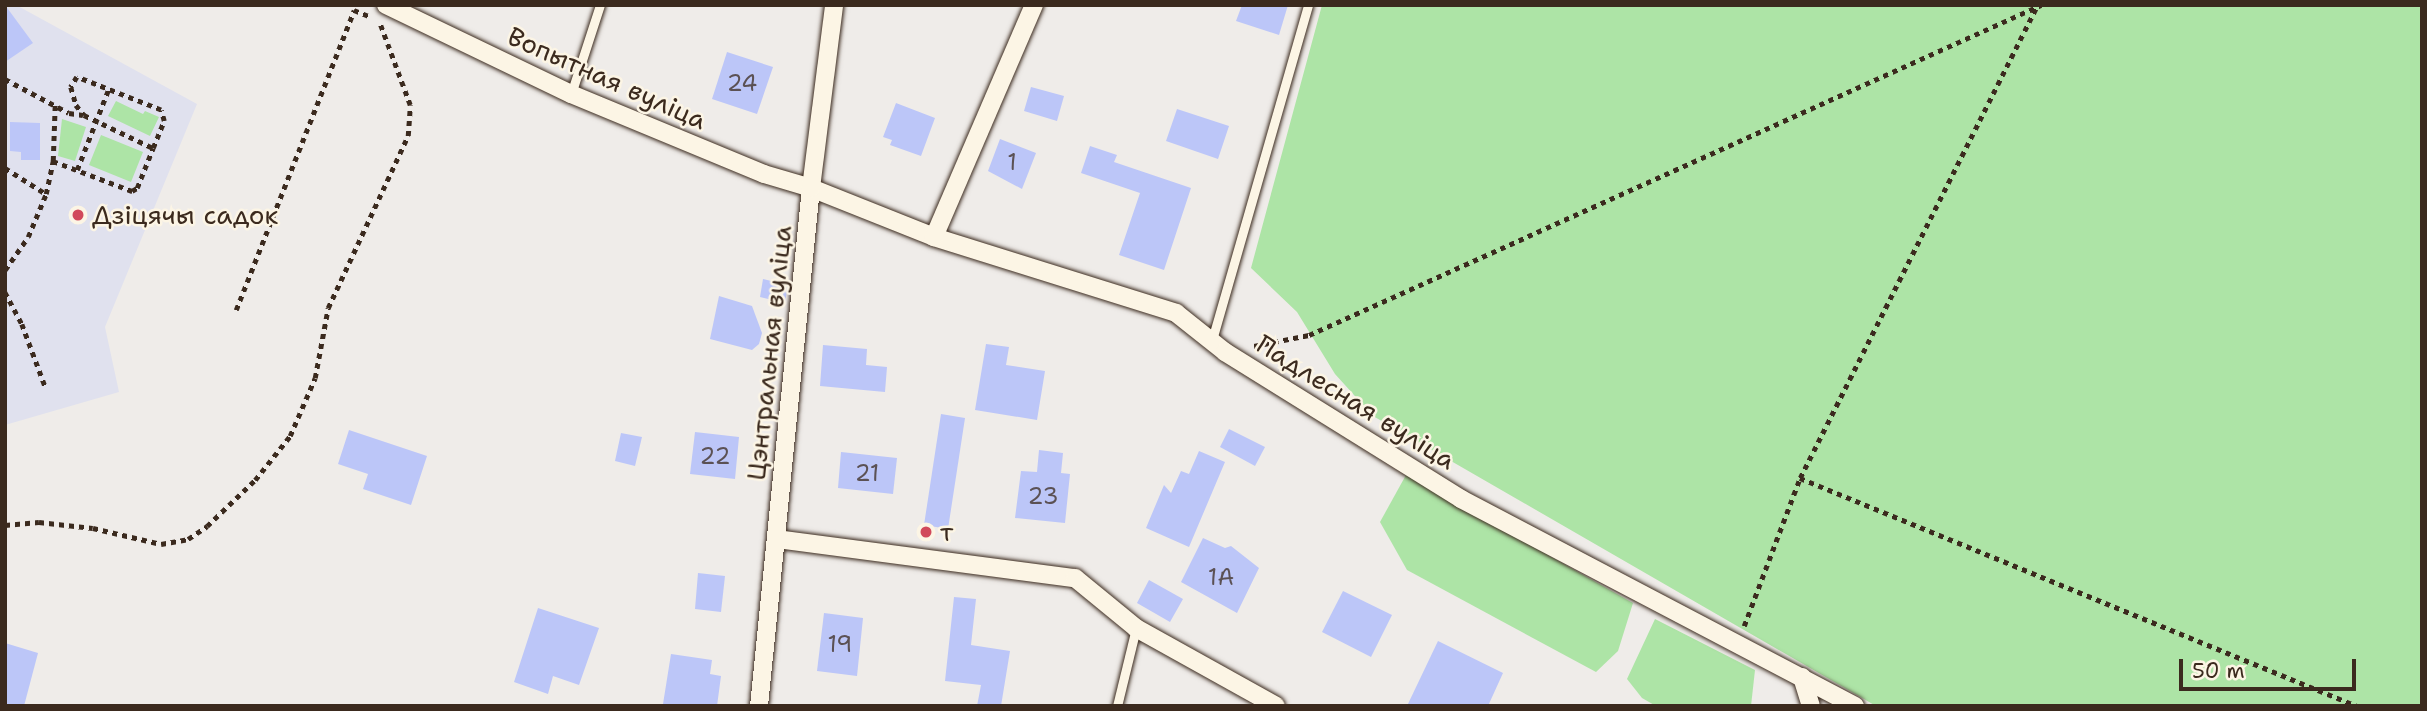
<!DOCTYPE html>
<meta charset="utf-8">
<style>
body{margin:0}
#map{position:relative;width:2427px;height:711px;overflow:hidden;background:#efece9;font-family:"Shantell Sans",sans-serif}
div>[style]{position:absolute}
.built>*{inset:0;background:#e0e1ee}
.green>*{inset:0;background:#ade4a6}
.building>*{inset:0;background:#bcc6f8}
.path>*{height:4.5px;margin-top:-2.25px;transform-origin:0;background:repeating-linear-gradient(90deg,#3b2a1e 0 5px,transparent 0 10px)}
.roads{filter:drop-shadow(0 0 2px #3b2a1e) drop-shadow(0 0 2px #3b2a1e)}
.service>*{height:9px;margin:-4.5px;padding:0 4.5px;transform-origin:4.5px;border-radius:4.5px;background:#fcf5e5}
.minor>*{height:18px;margin:-9px;padding:0 9px;transform-origin:9px;border-radius:9px;background:#fcf5e5}
.dots>*{width:19px;height:19px;translate:-50% -50%;box-sizing:border-box;border:4px solid #fcf5e5;border-radius:50%}
span{translate:-50% -50%;white-space:nowrap;text-align:center;line-height:1.15;-webkit-text-stroke:5px #fcf5e5;paint-order:stroke}
.number-label{font-size:23px;color:#5b5154}
.number-label span{-webkit-text-stroke-width:0}
.street-label{font-size:26px;color:#3b2a1e}
.poi-label{font-size:26px;color:#3b2a1e}
.left{translate:0 -50%;text-align:left}
.frame{position:absolute;inset:0;border:7px solid #3b2a1e;pointer-events:none}
.scale{position:absolute;left:2179px;top:659px;width:177px;height:32px;box-sizing:border-box;border:4px solid #3b2a1e;border-top:0;padding-left:9px;font-size:21px;line-height:24px;white-space:nowrap;color:#3b2a1e;-webkit-text-stroke:5px #fcf5e5;paint-order:stroke}
</style>
<div id="map">
<div class="built">
<i style="clip-path:polygon(5px 5px,16px 5px,197px 104px,105px 327px,119px 392px,5px 425px)"></i>
</div>
<div class="green">
<i style="clip-path:polygon(1322px 5px,2422px 5px,2422px 706px,1876px 706px,1373px 416px,1335px 374px,1297px 312px,1251px 268px)"></i>
<i style="clip-path:polygon(116px 101px,143px 114px,145px 111px,159px 117px,150px 136px,108px 116px)"></i>
<i style="clip-path:polygon(62px 119px,86px 127px,75px 161px,58px 156px)"></i>
<i style="clip-path:polygon(101px 135px,143px 152px,131px 182px,89px 165px)"></i>
<i style="clip-path:polygon(1406px 475px,1633px 603px,1618px 651px,1596px 672px,1407px 570px,1380px 522px)"></i>
<i style="clip-path:polygon(1655px 619px,1755px 670px,1751px 706px,1656px 706px,1642px 698px,1627px 679px)"></i>
</div>
<div class="building">
<i style="clip-path:polygon(5px 5px,33px 43px,5px 62px)"></i>
<i style="clip-path:polygon(1242px 5px,1288px 5px,1279px 35px,1236px 21px)"></i>
<i style="clip-path:polygon(727px 52px,773px 67px,757px 114px,712px 99px)"></i>
<i style="clip-path:polygon(1031px 87px,1064px 96px,1057px 121px,1024px 111px)"></i>
<i style="clip-path:polygon(896px 103px,935px 118px,921px 156px,890px 145px,892px 140px,883px 137px)"></i>
<i style="clip-path:polygon(1177px 109px,1229px 126px,1218px 159px,1166px 141px)"></i>
<i style="clip-path:polygon(10px 122px,40px 123px,40px 160px,21px 160px,21px 152px,10px 151px)"></i>
<i style="clip-path:polygon(1000px 139px,1036px 153px,1022px 189px,988px 171px)"></i>
<i style="clip-path:polygon(1090px 146px,1117px 155px,1114px 162px,1191px 188px,1164px 270px,1119px 255px,1140px 193px,1081px 173px)"></i>
<i style="clip-path:polygon(763px 279px,788px 285px,785px 303px,760px 297px)"></i>
<i style="clip-path:polygon(719px 296px,752px 306px,762px 333px,759px 344px,752px 350px,710px 339px)"></i>
<i style="clip-path:polygon(986px 344px,1009px 347px,1006px 365px,1045px 371px,1037px 420px,975px 410px)"></i>
<i style="clip-path:polygon(823px 345px,867px 349px,866px 365px,887px 367px,885px 392px,820px 386px)"></i>
<i style="clip-path:polygon(941px 414px,965px 418px,948px 529px,924px 525px)"></i>
<i style="clip-path:polygon(1229px 429px,1265px 447px,1255px 466px,1220px 447px)"></i>
<i style="clip-path:polygon(349px 430px,427px 456px,411px 505px,363px 489px,368px 474px,338px 464px)"></i>
<i style="clip-path:polygon(695px 432px,739px 437px,735px 479px,690px 474px)"></i>
<i style="clip-path:polygon(621px 433px,642px 437px,635px 466px,615px 461px)"></i>
<i style="clip-path:polygon(1039px 450px,1063px 453px,1061px 473px,1070px 474px,1065px 523px,1015px 518px,1021px 471px,1037px 472px)"></i>
<i style="clip-path:polygon(1199px 451px,1225px 462px,1189px 547px,1146px 528px,1164px 485px,1171px 493px,1181px 471px,1189px 474px)"></i>
<i style="clip-path:polygon(841px 452px,897px 458px,893px 494px,838px 488px)"></i>
<i style="clip-path:polygon(1203px 538px,1225px 548px,1231px 546px,1259px 568px,1237px 613px,1181px 582px)"></i>
<i style="clip-path:polygon(698px 573px,725px 576px,721px 612px,695px 609px)"></i>
<i style="clip-path:polygon(1149px 580px,1183px 599px,1170px 622px,1137px 603px)"></i>
<i style="clip-path:polygon(1343px 591px,1392px 615px,1371px 657px,1322px 632px)"></i>
<i style="clip-path:polygon(954px 597px,976px 599px,971px 645px,1010px 651px,1001px 706px,977px 706px,981px 685px,945px 681px)"></i>
<i style="clip-path:polygon(538px 608px,599px 628px,579px 685px,553px 676px,548px 694px,514px 682px)"></i>
<i style="clip-path:polygon(824px 613px,863px 618px,857px 676px,817px 671px)"></i>
<i style="clip-path:polygon(1438px 641px,1503px 673px,1488px 706px,1407px 706px)"></i>
<i style="clip-path:polygon(5px 643px,38px 653px,24px 706px,5px 706px)"></i>
<i style="clip-path:polygon(671px 654px,712px 660px,710px 674px,721px 676px,717px 706px,663px 704px)"></i>
</div>
<div class="path">
<i style="left:5px;top:79px;width:72px;rotate:28deg"></i>
<i style="left:69px;top:113px;width:14px;rotate:8deg"></i>
<i style="left:53px;top:161px;width:85px;rotate:20.8deg"></i>
<i style="left:132px;top:191px;width:6px;rotate:-31deg"></i>
<i style="left:137px;top:188px;width:43px;rotate:-68.2deg"></i>
<i style="left:153px;top:148px;width:29px;rotate:-68deg"></i>
<i style="left:164px;top:121px;width:11px;rotate:-105deg"></i>
<i style="left:161px;top:110px;width:90px;rotate:-158.6deg"></i>
<i style="left:77px;top:77px;width:12px;rotate:121deg"></i>
<i style="left:71px;top:87px;width:19px;rotate:74deg"></i>
<i style="left:76px;top:105px;width:13px;rotate:51deg"></i>
<i style="left:84px;top:115px;width:76px;rotate:25.6deg"></i>
<i style="left:5px;top:168px;width:49px;rotate:32.4deg"></i>
<i style="left:77px;top:170px;width:88px;rotate:-68.7deg"></i>
<i style="left:5px;top:270px;width:40px;rotate:-55.1deg"></i>
<i style="left:28px;top:237px;width:47px;rotate:-67.3deg"></i>
<i style="left:46px;top:194px;width:34px;rotate:-78deg"></i>
<i style="left:53px;top:161px;width:56px;rotate:-88deg"></i>
<i style="left:5px;top:292px;width:36px;rotate:62deg"></i>
<i style="left:22px;top:324px;width:66px;rotate:69.6deg"></i>
<i style="left:236px;top:310px;width:322px;rotate:-68.5deg"></i>
<i style="left:354px;top:10px;width:16px;rotate:22deg"></i>
<i style="left:1254px;top:346px;width:56px;rotate:-11.3deg"></i>
<i style="left:1309px;top:335px;width:803px;rotate:-24.27deg"></i>
<i style="left:1800px;top:478px;width:602px;rotate:22.26deg"></i>
<i style="left:5px;top:525px;width:34px;rotate:-5deg"></i>
<i style="left:39px;top:522px;width:54px;rotate:6.3deg"></i>
<i style="left:93px;top:528px;width:70px;rotate:13.2deg"></i>
<i style="left:161px;top:544px;width:27px;rotate:-10deg"></i>
<i style="left:188px;top:539px;width:23px;rotate:-34deg"></i>
<i style="left:207px;top:526px;width:66px;rotate:-43.8deg"></i>
<i style="left:255px;top:480px;width:56px;rotate:-51.5deg"></i>
<i style="left:290px;top:436px;width:63px;rotate:-66.7deg"></i>
<i style="left:315px;top:378px;width:71px;rotate:-79.5deg"></i>
<i style="left:328px;top:308px;width:190px;rotate:-65.1deg"></i>
<i style="left:408px;top:136px;width:31px;rotate:-86deg"></i>
<i style="left:410px;top:105px;width:86px;rotate:-110.3deg"></i>
<i style="left:1744px;top:626px;width:158px;rotate:-69.3deg"></i>
<i style="left:1800px;top:478px;width:526px;rotate:-63.34deg"></i>
</div>
<div class="roads">
<div class="service">
<i style="left:571px;top:94px;width:94px;rotate:-72deg"></i>
<i style="left:1212px;top:340px;width:348px;rotate:-74deg"></i>
<i style="left:1117px;top:706px;width:80px;rotate:-76.3deg"></i>
</div>
<div class="minor">
<i style="left:386px;top:5px;width:205px;rotate:25.7deg"></i>
<i style="left:571px;top:94px;width:209px;rotate:22.5deg"></i>
<i style="left:764px;top:174px;width:49px;rotate:16.6deg"></i>
<i style="left:811px;top:188px;width:132px;rotate:21.7deg"></i>
<i style="left:934px;top:237px;width:254px;rotate:17.4deg"></i>
<i style="left:1176px;top:313px;width:63px;rotate:38.5deg"></i>
<i style="left:1225px;top:352px;width:278px;rotate:31.9deg"></i>
<i style="left:1461px;top:499px;width:445px;rotate:27.7deg"></i>
<i style="left:934px;top:237px;width:253px;rotate:-66.7deg"></i>
<i style="left:777px;top:539px;width:301px;rotate:7.5deg"></i>
<i style="left:1075px;top:578px;width:79px;rotate:39.3deg"></i>
<i style="left:1136px;top:628px;width:160px;rotate:29.1deg"></i>
<i style="left:1802px;top:677px;width:30px;rotate:73deg"></i>
<i style="left:759px;top:706px;width:521px;rotate:-84.27deg"></i>
<i style="left:811px;top:188px;width:184px;rotate:-82.8deg"></i>
</div>
</div>
<div class="dots">
<i style="left:78px;top:215px;background:#d1495b"></i>
<i style="left:926px;top:532px;background:#d1495b"></i>
</div>
<div class="number-label">
<span style="left:742px;top:83px">24</span>
<span style="left:1012px;top:162px">1</span>
<span style="left:715px;top:456px">22</span>
<span style="left:867px;top:473px">21</span>
<span style="left:1043px;top:496px">23</span>
<span style="left:1221px;top:577px">1А</span>
<span style="left:840px;top:644px">19</span>
</div>
<div class="street-label">
<span style="left:607px;top:78px;rotate:24deg">Вопытная вуліца</span>
<span style="left:769px;top:353px;rotate:-84deg">Цэнтральная вуліца</span>
<span style="left:1356px;top:402px;rotate:32deg">Падлесная вуліца</span>
</div>
<div class="poi-label">
<span class="left" style="left:92px;top:215px">Дзіцячы садок</span>
<span class="left" style="left:940px;top:532px">т</span>
</div>
<div class="frame"></div>
<div class="scale">50 m</div>
</div>
